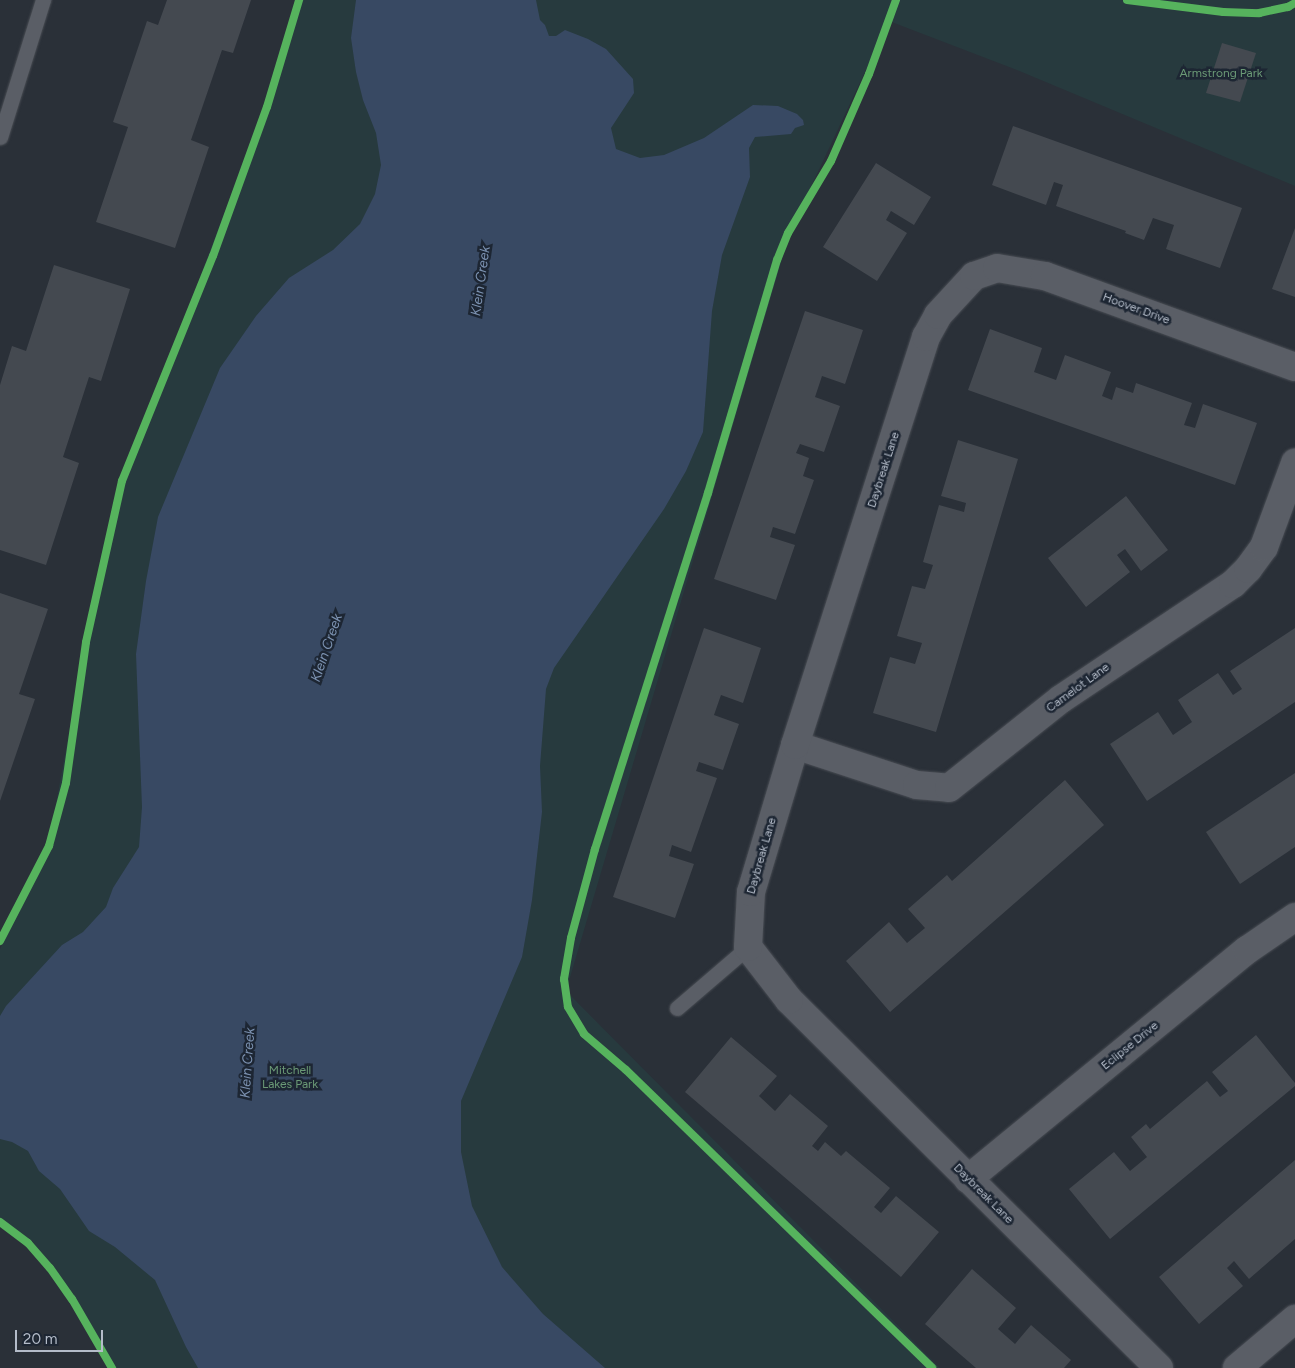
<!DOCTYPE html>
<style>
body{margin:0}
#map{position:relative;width:1295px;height:1368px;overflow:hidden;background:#2a3038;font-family:Figtree,sans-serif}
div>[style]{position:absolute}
.green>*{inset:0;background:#273a3e}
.water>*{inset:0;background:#384963}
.building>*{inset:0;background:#444950}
.roads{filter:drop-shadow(0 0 1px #484c53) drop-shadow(0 0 1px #484c53)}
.service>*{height:15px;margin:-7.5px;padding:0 7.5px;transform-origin:7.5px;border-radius:7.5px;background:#5a5e66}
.minor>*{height:28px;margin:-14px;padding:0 14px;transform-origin:14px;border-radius:14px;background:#5a5e66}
.cycleway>*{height:8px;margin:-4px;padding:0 4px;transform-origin:4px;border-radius:4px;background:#56b35d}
span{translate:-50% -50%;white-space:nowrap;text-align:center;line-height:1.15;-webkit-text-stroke:5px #1d2633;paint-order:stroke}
.park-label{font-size:12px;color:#6b9a76}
.street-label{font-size:12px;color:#b4bcc9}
.water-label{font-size:14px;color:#7c92b1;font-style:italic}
.scale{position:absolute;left:15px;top:1330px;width:88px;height:22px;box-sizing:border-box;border:2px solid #b4bcc9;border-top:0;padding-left:6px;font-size:15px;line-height:18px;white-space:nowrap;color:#b4bcc9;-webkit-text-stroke:4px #1d2633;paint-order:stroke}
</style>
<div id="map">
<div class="green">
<i style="clip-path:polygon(296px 0,1295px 0,1295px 186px,1017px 70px,889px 21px,791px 229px,566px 991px,940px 1368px,114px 1368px,72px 1299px,28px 1243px,0 1226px,0 949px,49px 842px,103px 546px,172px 351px,262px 113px)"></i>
</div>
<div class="water">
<i style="clip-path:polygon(356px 0,536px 0,540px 20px,545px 25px,549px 36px,556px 36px,565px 30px,588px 39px,606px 49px,633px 79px,634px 93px,611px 128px,616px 149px,640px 158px,664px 155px,704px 138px,753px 105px,778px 106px,797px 114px,803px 120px,804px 125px,795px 128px,791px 134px,755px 137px,749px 148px,750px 177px,722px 255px,712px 311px,703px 432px,686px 471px,664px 509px,554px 668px,546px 689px,540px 766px,542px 812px,532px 900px,522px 957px,461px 1101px,461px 1152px,472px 1206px,502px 1267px,543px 1314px,605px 1368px,198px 1368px,186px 1347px,155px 1280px,115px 1247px,89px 1231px,60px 1189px,39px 1171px,28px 1151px,12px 1142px,0 1139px,0 1016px,6px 1006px,62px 945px,83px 932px,106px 907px,113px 888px,139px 847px,142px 807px,136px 654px,146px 581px,158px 517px,220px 368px,256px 316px,289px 278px,333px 250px,360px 224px,375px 194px,381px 165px,376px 133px,363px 100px,356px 72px,351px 38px)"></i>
</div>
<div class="building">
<i style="clip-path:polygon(167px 0,251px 0,233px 53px,222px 50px,191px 140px,209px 147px,175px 248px,96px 222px,128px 127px,113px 122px,147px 21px,158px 25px)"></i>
<i style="clip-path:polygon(1222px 43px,1256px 53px,1240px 102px,1206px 93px)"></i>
<i style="clip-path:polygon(1013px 126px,1242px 208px,1220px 268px,1166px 249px,1174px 225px,1153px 218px,1144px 240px,1125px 233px,1126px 231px,1056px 206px,1063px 185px,1054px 182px,1046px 205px,992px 185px)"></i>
<i style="clip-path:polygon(876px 163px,931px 197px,914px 225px,891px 211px,886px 220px,907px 233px,877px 281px,823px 247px)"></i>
<i style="clip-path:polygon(1295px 228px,1295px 297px,1272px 289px)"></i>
<i style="clip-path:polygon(54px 265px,130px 289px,101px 381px,89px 377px,63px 457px,79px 463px,46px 565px,0 550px,0 385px,12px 346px,26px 351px)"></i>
<i style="clip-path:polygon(805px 311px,863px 330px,845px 384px,822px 376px,815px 397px,840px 406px,824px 452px,800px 444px,796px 453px,809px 458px,803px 476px,814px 480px,795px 534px,773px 527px,770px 537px,795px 545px,776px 600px,714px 579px)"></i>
<i style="clip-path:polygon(990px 329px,1042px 348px,1034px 372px,1056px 380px,1065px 355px,1111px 372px,1102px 396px,1112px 400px,1116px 387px,1133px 393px,1136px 383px,1192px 403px,1184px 425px,1195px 428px,1203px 404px,1257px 423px,1235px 485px,968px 390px)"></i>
<i style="clip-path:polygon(958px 440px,1018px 459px,936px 732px,873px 713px,890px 657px,915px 664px,922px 643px,897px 636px,912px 586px,925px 589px,933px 565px,923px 562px,939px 505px,964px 512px,966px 503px,941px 496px)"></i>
<i style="clip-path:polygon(1126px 496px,1168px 550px,1141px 571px,1125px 549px,1117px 555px,1130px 572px,1086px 607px,1048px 558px)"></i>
<i style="clip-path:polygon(0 593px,48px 609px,19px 694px,35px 699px,0 801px)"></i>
<i style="clip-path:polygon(704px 628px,761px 648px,743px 703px,721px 695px,714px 715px,739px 724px,723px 770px,699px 762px,696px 771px,717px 778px,691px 852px,672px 845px,669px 856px,694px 864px,675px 918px,613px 897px)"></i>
<i style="clip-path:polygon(1295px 628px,1295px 702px,1147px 801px,1110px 744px,1158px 712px,1173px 735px,1192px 722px,1178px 700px,1218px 673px,1233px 695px,1242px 689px,1230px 671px)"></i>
<i style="clip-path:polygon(1295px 773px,1295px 847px,1240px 884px,1206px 832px)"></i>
<i style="clip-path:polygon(1065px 780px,1104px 825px,890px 1012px,846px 961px,889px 922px,907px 943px,925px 928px,908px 909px,947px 875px,952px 881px)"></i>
<i style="clip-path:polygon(1256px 1035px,1295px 1083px,1295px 1086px,1110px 1239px,1069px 1189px,1114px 1152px,1130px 1171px,1147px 1157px,1131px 1137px,1146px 1124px,1150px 1129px,1207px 1081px,1220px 1097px,1228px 1091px,1212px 1072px)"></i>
<i style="clip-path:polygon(731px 1037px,777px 1076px,759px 1096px,775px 1111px,790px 1094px,828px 1126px,812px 1146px,818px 1151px,825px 1142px,841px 1156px,846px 1151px,890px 1188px,874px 1207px,881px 1213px,896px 1196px,939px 1232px,901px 1277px,685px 1092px)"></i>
<i style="clip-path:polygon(1295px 1160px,1295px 1239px,1249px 1279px,1234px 1261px,1227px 1268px,1243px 1286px,1199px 1324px,1159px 1277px)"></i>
<i style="clip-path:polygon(972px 1269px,1016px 1308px,998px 1329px,1015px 1344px,1031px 1325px,1071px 1360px,1064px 1368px,976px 1368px,925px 1324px)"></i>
</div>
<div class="roads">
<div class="service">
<i style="left:0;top:137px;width:144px;rotate:-72.6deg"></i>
<i style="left:677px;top:1008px;width:94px;rotate:-40.7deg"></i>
</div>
<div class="minor">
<i style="left:795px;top:745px;width:128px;rotate:18.2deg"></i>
<i style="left:917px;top:785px;width:32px;rotate:5deg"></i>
<i style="left:949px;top:788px;width:143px;rotate:-38.5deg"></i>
<i style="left:1061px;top:699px;width:207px;rotate:-33.8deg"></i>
<i style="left:1233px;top:584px;width:21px;rotate:-45deg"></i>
<i style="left:1248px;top:569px;width:27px;rotate:-54deg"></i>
<i style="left:1264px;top:547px;width:90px;rotate:-69.7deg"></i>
<i style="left:968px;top:1179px;width:361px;rotate:-39.4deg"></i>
<i style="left:1247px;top:950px;width:58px;rotate:-34.5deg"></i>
<i style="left:1159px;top:1368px;width:522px;rotate:-135.16deg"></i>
<i style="left:789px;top:1000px;width:67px;rotate:-127.7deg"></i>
<i style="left:748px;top:947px;width:55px;rotate:-86.9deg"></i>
<i style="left:751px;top:892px;width:153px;rotate:-73.3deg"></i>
<i style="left:795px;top:745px;width:429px;rotate:-72.2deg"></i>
<i style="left:926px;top:337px;width:25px;rotate:-61deg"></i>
<i style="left:938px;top:315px;width:53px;rotate:-47.3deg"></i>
<i style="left:974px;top:276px;width:24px;rotate:-19deg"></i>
<i style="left:997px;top:268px;width:49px;rotate:9.5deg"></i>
<i style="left:1045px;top:276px;width:266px;rotate:20deg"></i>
<i style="left:1237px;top:1368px;width:76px;rotate:-40.2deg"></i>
</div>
</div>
<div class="cycleway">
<i style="left:896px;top:0;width:79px;rotate:110deg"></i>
<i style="left:869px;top:74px;width:95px;rotate:113.6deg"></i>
<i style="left:831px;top:161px;width:84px;rotate:120.8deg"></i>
<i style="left:788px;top:233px;width:29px;rotate:112deg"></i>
<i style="left:777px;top:260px;width:243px;rotate:106.5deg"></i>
<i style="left:708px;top:493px;width:374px;rotate:107.6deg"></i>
<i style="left:595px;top:849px;width:92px;rotate:105.1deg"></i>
<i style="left:571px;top:938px;width:42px;rotate:99.7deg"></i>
<i style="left:564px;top:979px;width:28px;rotate:82deg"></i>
<i style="left:568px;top:1007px;width:31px;rotate:59deg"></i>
<i style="left:584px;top:1034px;width:55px;rotate:40.6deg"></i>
<i style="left:626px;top:1070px;width:427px;rotate:44.2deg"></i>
<i style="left:1127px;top:0;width:97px;rotate:7.1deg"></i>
<i style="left:1223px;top:12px;width:36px;rotate:2deg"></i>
<i style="left:1259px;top:13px;width:30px;rotate:-12deg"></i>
<i style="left:1288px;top:7px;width:8px;rotate:-30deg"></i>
<i style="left:0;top:941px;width:107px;rotate:-62.7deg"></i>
<i style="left:49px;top:846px;width:65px;rotate:-74.9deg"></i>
<i style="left:66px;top:783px;width:142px;rotate:-81.9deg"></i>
<i style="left:86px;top:642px;width:165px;rotate:-77.4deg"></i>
<i style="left:122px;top:481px;width:243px;rotate:-68deg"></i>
<i style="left:213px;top:256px;width:158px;rotate:-70.1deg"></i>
<i style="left:267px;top:107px;width:112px;rotate:-73.3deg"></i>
<i style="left:0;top:1222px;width:35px;rotate:37deg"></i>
<i style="left:28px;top:1243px;width:33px;rotate:49deg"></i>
<i style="left:50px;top:1268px;width:38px;rotate:55deg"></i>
<i style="left:72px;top:1299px;width:80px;rotate:59.9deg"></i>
</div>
<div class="park-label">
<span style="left:1221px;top:74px">Armstrong Park</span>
<span style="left:290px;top:1078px">Mitchell<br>Lakes Park</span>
</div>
<div class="street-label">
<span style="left:1136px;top:309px;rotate:20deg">Hoover Drive</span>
<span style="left:884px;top:470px;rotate:-72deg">Daybreak Lane</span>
<span style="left:1078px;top:688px;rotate:-36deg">Camelot Lane</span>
<span style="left:762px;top:856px;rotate:-74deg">Daybreak Lane</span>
<span style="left:1130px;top:1046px;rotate:-39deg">Eclipse Drive</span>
<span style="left:983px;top:1194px;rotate:45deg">Daybreak Lane</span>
</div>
<div class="water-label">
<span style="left:481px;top:281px;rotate:-82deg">Klein Creek</span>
<span style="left:327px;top:648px;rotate:-71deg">Klein Creek</span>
<span style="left:248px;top:1063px;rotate:-86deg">Klein Creek</span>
</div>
<div class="scale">20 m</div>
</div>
